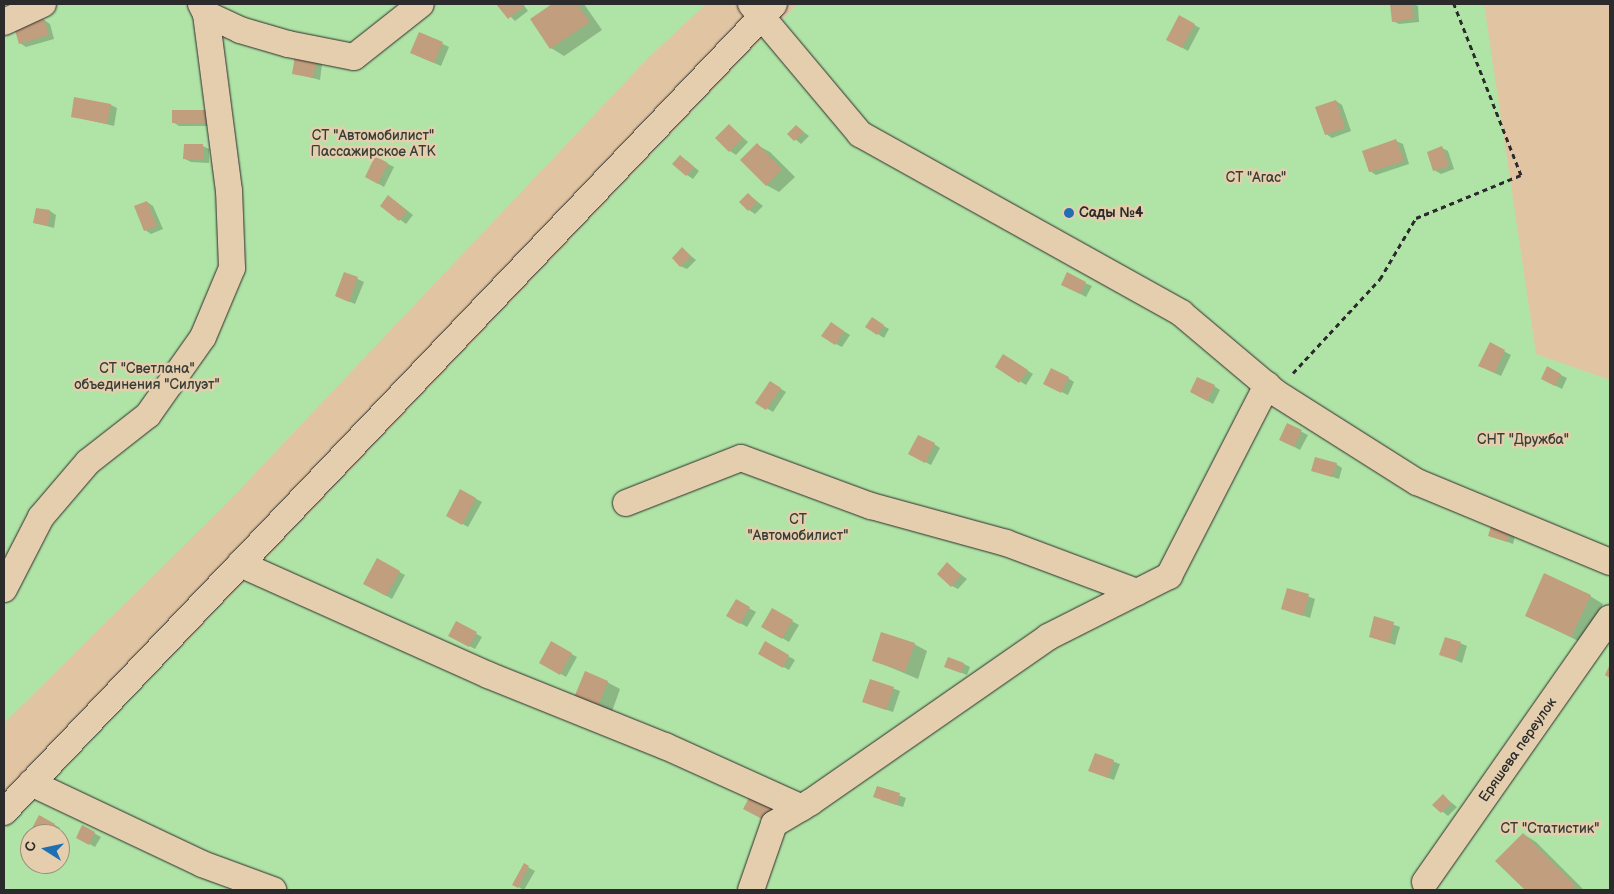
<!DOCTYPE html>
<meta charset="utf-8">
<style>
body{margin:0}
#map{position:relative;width:1614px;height:894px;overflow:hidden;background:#e1c5a2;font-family:"Balsamiq Sans",sans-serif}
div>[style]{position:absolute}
.green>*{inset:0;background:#b0e4a6}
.shadow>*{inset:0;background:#0003}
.building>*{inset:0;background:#c19e7d}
.path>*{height:3px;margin-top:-1.5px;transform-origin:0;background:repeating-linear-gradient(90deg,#2b2b2b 0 5px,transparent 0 9px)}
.roads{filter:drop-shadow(0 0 1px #2b2b2b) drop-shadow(0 0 1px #2b2b2b)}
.minor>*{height:26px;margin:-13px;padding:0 13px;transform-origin:13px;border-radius:13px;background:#e4cead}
.dots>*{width:14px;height:14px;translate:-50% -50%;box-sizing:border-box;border:2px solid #e4cead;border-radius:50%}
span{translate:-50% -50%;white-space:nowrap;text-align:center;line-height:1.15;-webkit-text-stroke:5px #e4cead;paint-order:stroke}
.park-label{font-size:14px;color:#383e37}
.poi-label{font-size:14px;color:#2b2b2b;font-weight:700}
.left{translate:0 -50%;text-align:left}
.street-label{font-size:14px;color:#2b2b2b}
.frame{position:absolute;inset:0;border:5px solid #2b2b2b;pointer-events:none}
.north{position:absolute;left:20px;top:824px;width:50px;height:50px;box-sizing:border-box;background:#e4cead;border:1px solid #9a8d79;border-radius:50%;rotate:280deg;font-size:14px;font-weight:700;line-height:20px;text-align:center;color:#2b2b2b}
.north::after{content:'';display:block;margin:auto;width:18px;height:22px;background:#1f6fb2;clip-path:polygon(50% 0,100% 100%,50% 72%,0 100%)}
</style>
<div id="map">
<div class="green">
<i style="clip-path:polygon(4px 4px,706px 4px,648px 58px,228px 502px,4px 723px)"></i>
<i style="clip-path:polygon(evenodd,798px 4px,1484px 4px,1536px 354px,1610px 380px,1610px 890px,4px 890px,4px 824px,183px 645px,754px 46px,798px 4px,30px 834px,60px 834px,60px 864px,30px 864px,30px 834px)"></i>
</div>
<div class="shadow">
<i style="clip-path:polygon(498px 4px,523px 4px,528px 11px,515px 21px)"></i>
<i style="clip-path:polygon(555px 4px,584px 4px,602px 30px,564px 56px,551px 48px,532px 19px)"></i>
<i style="clip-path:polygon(1413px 4px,1418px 6px,1419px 22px,1399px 24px,1393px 21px,1392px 5px)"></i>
<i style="clip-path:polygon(1180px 17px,1200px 28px,1188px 51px,1167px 39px)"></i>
<i style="clip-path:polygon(44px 20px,50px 24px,54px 39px,26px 47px,20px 43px)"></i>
<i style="clip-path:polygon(420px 33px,449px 47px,441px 66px,418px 56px)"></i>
<i style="clip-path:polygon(316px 61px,322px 64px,320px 80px,294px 73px)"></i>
<i style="clip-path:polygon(1336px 101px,1342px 105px,1351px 131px,1332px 138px,1326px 134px)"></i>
<i style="clip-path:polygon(111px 105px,117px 108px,114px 126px,72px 116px)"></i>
<i style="clip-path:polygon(173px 111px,215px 126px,179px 126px,173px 122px)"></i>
<i style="clip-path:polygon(729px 125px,748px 142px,736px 155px,730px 151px)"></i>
<i style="clip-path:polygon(797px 127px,809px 136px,801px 144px,789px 134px)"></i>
<i style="clip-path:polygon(1396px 141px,1403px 144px,1409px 164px,1376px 175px,1370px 171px)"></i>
<i style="clip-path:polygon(185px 145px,203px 146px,209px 149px,209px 163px,191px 162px,185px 159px)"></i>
<i style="clip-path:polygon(757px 145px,770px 152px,795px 177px,779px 192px,766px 185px)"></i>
<i style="clip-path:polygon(1442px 148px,1448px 151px,1454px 169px,1441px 174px,1434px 170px)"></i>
<i style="clip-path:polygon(376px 158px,394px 167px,384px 187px,367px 177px)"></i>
<i style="clip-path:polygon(686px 160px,699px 171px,693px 179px,687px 175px)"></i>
<i style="clip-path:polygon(748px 194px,763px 206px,755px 214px,749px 210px)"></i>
<i style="clip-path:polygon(394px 200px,413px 215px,406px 224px,382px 206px)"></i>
<i style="clip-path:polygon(147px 202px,153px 206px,163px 229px,151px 234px,145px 230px)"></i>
<i style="clip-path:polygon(50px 211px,56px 215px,54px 228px,35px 223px)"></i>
<i style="clip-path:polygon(682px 249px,696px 260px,687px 269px,680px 266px)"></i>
<i style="clip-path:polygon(345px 273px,364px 282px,355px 304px,336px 296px)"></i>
<i style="clip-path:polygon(1085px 283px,1092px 286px,1086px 297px,1069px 288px)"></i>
<i style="clip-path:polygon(872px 319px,889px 329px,884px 338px,867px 327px)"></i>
<i style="clip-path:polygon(837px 327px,850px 335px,842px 347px,836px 344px)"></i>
<i style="clip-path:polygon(1490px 344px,1511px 355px,1501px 376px,1486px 369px)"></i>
<i style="clip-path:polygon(1010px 359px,1033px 374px,1026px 385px,996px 366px)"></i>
<i style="clip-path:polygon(1547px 368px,1567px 378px,1562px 389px,1548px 382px)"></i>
<i style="clip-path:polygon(1068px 378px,1074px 382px,1068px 395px,1051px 387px)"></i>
<i style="clip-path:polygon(770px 382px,786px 392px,773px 412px,757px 402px)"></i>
<i style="clip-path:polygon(1214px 386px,1220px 390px,1213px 404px,1191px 392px)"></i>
<i style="clip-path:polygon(1288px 425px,1308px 435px,1300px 450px,1287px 443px)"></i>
<i style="clip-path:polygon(934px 444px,940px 448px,931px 465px,910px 454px)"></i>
<i style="clip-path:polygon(1336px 464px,1342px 468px,1339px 479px,1312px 470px)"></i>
<i style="clip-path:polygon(461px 491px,482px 502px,468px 527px,447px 515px)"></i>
<i style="clip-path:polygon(1491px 527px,1515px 536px,1513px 544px,1489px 535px)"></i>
<i style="clip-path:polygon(377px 560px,405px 575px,392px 599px,364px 583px)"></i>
<i style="clip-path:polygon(947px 564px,967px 579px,958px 589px,952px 586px)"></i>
<i style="clip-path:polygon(1288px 589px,1315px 599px,1310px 618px,1282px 608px)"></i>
<i style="clip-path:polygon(1590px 596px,1603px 604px,1584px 644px,1527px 615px)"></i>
<i style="clip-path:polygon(736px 601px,756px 612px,747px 627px,728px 616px)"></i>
<i style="clip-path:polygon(772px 610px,799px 625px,789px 642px,762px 626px)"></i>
<i style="clip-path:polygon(1375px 618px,1400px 627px,1395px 645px,1370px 636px)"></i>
<i style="clip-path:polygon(457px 623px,482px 637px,475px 649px,450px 636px)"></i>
<i style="clip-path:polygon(551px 643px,577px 657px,566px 677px,541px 662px)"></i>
<i style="clip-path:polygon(765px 643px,795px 660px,789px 670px,760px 654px)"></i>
<i style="clip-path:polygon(1460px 643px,1467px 646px,1462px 663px,1441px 654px)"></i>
<i style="clip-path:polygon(914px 644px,927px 651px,918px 679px,873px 660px)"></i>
<i style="clip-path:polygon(964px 664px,970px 667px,967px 675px,946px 667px)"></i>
<i style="clip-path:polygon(871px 680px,900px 691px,893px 712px,870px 704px)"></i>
<i style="clip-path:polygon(607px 682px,620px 689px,609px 720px,586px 712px)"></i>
<i style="clip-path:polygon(1096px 755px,1120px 764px,1114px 780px,1090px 771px)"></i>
<i style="clip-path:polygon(878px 787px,906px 798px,903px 807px,881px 800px)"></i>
<i style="clip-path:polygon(1443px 796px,1457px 807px,1448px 816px,1434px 805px)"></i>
<i style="clip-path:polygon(40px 816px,60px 828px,57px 834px,30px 834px)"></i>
<i style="clip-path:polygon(83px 827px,101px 837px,95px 847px,77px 837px)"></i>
<i style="clip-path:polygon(1523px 834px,1536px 842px,1584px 890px,1526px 890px,1497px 861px)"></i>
<i style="clip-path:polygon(524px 865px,535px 871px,524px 890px,513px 884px)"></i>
</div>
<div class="building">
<i style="clip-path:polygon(496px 4px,521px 4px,523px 7px,508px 19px)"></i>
<i style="clip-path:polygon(552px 4px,577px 4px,590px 22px,550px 49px,530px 19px)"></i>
<i style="clip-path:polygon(1390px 4px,1412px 4px,1413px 19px,1392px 22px)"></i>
<i style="clip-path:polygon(1179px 15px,1195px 24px,1182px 48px,1166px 40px)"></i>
<i style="clip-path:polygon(44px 19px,49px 35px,19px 44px,14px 27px)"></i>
<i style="clip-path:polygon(419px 32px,443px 42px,434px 63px,410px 53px)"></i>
<i style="clip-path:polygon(295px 56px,317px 60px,313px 78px,292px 74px)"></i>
<i style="clip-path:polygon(74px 97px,111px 104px,107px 124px,71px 117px)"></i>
<i style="clip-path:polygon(1336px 100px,1345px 128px,1325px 135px,1315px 107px)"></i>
<i style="clip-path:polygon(172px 110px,209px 110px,209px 124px,172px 123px)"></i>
<i style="clip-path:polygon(729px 124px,743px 138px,729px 152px,715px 138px)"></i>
<i style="clip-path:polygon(796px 125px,804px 132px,794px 141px,787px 134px)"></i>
<i style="clip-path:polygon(1396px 139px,1404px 161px,1369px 172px,1362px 151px)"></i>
<i style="clip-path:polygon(757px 143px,782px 169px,766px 186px,740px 160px)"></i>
<i style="clip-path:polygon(184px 144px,203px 144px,203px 160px,183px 159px)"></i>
<i style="clip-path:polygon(1442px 146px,1449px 166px,1433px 171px,1427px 152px)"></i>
<i style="clip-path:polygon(680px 155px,694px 167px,686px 176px,672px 164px)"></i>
<i style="clip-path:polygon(375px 156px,388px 163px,378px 184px,365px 177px)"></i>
<i style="clip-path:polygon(748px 193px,757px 202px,748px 211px,739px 202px)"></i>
<i style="clip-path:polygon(388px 195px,407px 211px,399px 221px,380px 206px)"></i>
<i style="clip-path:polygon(147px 201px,157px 226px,144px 231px,134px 206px)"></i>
<i style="clip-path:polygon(36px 208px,50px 210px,48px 226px,33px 223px)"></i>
<i style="clip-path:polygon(682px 247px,691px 256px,680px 267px,672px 258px)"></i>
<i style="clip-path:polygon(344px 272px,358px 277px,349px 302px,335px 296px)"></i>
<i style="clip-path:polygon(1067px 272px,1086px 282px,1080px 294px,1061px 285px)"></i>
<i style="clip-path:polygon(872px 317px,884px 325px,877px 335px,865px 327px)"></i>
<i style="clip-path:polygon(831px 322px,844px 331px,835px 345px,821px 336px)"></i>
<i style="clip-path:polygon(1490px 342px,1505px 350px,1495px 373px,1478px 366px)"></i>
<i style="clip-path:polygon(1003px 354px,1028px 370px,1019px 383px,995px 367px)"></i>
<i style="clip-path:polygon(1547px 366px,1561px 374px,1555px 386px,1541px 379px)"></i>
<i style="clip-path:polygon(1051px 368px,1069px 377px,1061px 393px,1043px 384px)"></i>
<i style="clip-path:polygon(1197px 377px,1215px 385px,1207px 401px,1190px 392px)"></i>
<i style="clip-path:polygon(770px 381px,781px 388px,766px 410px,755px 403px)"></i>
<i style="clip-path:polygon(1287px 423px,1302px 430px,1294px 447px,1279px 440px)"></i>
<i style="clip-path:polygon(918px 435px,935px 443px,925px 463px,908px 454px)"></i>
<i style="clip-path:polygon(1315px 457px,1337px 463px,1332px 477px,1311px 471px)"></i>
<i style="clip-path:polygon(460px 489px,476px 498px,462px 525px,446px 516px)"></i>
<i style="clip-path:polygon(1491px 526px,1510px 531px,1507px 542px,1488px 536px)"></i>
<i style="clip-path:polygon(377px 558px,400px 571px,386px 596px,363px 584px)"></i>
<i style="clip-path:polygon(947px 562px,961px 575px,951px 587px,937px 574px)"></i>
<i style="clip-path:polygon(1544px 573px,1591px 595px,1571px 637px,1525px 616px)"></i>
<i style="clip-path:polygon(1287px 588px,1309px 594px,1303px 616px,1281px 609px)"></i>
<i style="clip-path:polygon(736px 599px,750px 607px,740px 624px,726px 616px)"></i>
<i style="clip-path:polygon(772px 608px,793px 620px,782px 639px,761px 627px)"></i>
<i style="clip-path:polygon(1374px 616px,1394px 622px,1389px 643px,1369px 637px)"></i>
<i style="clip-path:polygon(456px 621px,477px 632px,469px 647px,448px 636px)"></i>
<i style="clip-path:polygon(881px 632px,915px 643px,905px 672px,872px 661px)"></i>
<i style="clip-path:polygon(1445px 637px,1461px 642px,1455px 660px,1439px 655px)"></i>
<i style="clip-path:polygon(551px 641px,572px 653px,560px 675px,539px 663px)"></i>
<i style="clip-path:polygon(765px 641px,789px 655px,783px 668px,758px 654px)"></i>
<i style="clip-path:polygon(948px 657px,964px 663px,961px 673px,944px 667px)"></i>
<i style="clip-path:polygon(1610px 664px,1610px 678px,1605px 675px)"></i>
<i style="clip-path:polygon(585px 671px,608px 681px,595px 714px,571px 705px)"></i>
<i style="clip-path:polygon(870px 679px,894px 687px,886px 710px,862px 702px)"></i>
<i style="clip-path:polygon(1095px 753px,1114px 760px,1108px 778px,1088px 771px)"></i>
<i style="clip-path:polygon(877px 786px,900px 793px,897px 805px,873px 797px)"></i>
<i style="clip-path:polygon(751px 794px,776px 808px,768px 822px,743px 809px)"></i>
<i style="clip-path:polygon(1443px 794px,1451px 803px,1441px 813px,1432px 805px)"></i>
<i style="clip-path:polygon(39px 815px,55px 824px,49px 834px,29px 834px)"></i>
<i style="clip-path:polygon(82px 825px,95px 832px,89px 845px,76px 838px)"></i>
<i style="clip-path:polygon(1523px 833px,1576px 886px,1571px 890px,1525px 890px,1495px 861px)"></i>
<i style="clip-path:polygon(524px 863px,529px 866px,518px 888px,512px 885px)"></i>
</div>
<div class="path">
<i style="left:1293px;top:373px;width:128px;rotate:-47.2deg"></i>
<i style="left:1380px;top:279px;width:71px;rotate:-59.5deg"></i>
<i style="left:1416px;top:218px;width:113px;rotate:-22.3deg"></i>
<i style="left:1521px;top:175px;width:184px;rotate:-111.4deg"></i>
</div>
<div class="roads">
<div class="minor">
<i style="left:751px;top:4px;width:170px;rotate:50deg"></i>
<i style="left:860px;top:134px;width:368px;rotate:29.1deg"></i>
<i style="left:1181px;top:313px;width:124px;rotate:40.1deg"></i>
<i style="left:1276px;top:393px;width:167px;rotate:32.3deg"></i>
<i style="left:1417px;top:482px;width:209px;rotate:22.5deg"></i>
<i style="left:206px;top:14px;width:38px;rotate:25deg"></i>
<i style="left:240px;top:30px;width:50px;rotate:16.3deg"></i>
<i style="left:288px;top:44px;width:67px;rotate:11.1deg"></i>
<i style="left:354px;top:57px;width:85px;rotate:-38.3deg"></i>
<i style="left:4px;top:22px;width:43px;rotate:-24.8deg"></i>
<i style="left:626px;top:503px;width:123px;rotate:-21.4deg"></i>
<i style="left:741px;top:458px;width:139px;rotate:20.3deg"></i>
<i style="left:871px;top:506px;width:140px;rotate:15.3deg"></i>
<i style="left:1006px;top:543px;width:140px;rotate:20.5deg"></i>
<i style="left:240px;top:564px;width:272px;rotate:24.1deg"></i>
<i style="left:488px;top:675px;width:191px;rotate:21.9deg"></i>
<i style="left:665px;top:746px;width:150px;rotate:24.3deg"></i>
<i style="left:4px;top:589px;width:81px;rotate:-62.8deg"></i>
<i style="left:41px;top:517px;width:72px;rotate:-49.5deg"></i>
<i style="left:88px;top:462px;width:76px;rotate:-38.1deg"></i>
<i style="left:148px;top:415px;width:95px;rotate:-54.8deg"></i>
<i style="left:203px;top:337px;width:75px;rotate:-67.2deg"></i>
<i style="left:232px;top:268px;width:77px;rotate:-92.2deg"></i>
<i style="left:229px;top:191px;width:178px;rotate:-97.4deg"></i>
<i style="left:206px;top:14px;width:11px;rotate:-117deg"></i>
<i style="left:31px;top:783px;width:189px;rotate:25.3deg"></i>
<i style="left:202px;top:864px;width:76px;rotate:20.1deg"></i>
<i style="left:4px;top:812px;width:1116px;rotate:-46.38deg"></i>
<i style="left:1425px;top:882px;width:322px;rotate:-55deg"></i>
<i style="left:751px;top:890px;width:70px;rotate:-70.8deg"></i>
<i style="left:774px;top:824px;width:43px;rotate:-30.7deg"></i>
<i style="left:811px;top:802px;width:289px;rotate:-34.8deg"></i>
<i style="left:1048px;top:637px;width:136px;rotate:-26.8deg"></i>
<i style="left:1169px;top:576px;width:215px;rotate:-62.8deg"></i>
</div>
</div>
<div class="dots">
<i style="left:1069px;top:213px;background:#1f6fb2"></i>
</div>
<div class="park-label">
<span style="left:373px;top:144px">СТ "Автомобилист"<br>Пассажирское АТК</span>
<span style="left:1256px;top:178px">СТ "Агас"</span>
<span style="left:147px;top:377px">СТ "Светлана"<br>объединения "Силуэт"</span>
<span style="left:1523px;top:440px">СНТ "Дружба"</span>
<span style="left:798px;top:528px">СТ<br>"Автомобилист"</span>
<span style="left:1550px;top:829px">СТ "Статистик"</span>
</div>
<div class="poi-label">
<span class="left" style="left:1079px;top:213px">Сады №4</span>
</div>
<div class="street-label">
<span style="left:1518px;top:750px;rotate:-55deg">Еряшева переулок</span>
</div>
<div class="frame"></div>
<div class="north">С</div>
</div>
